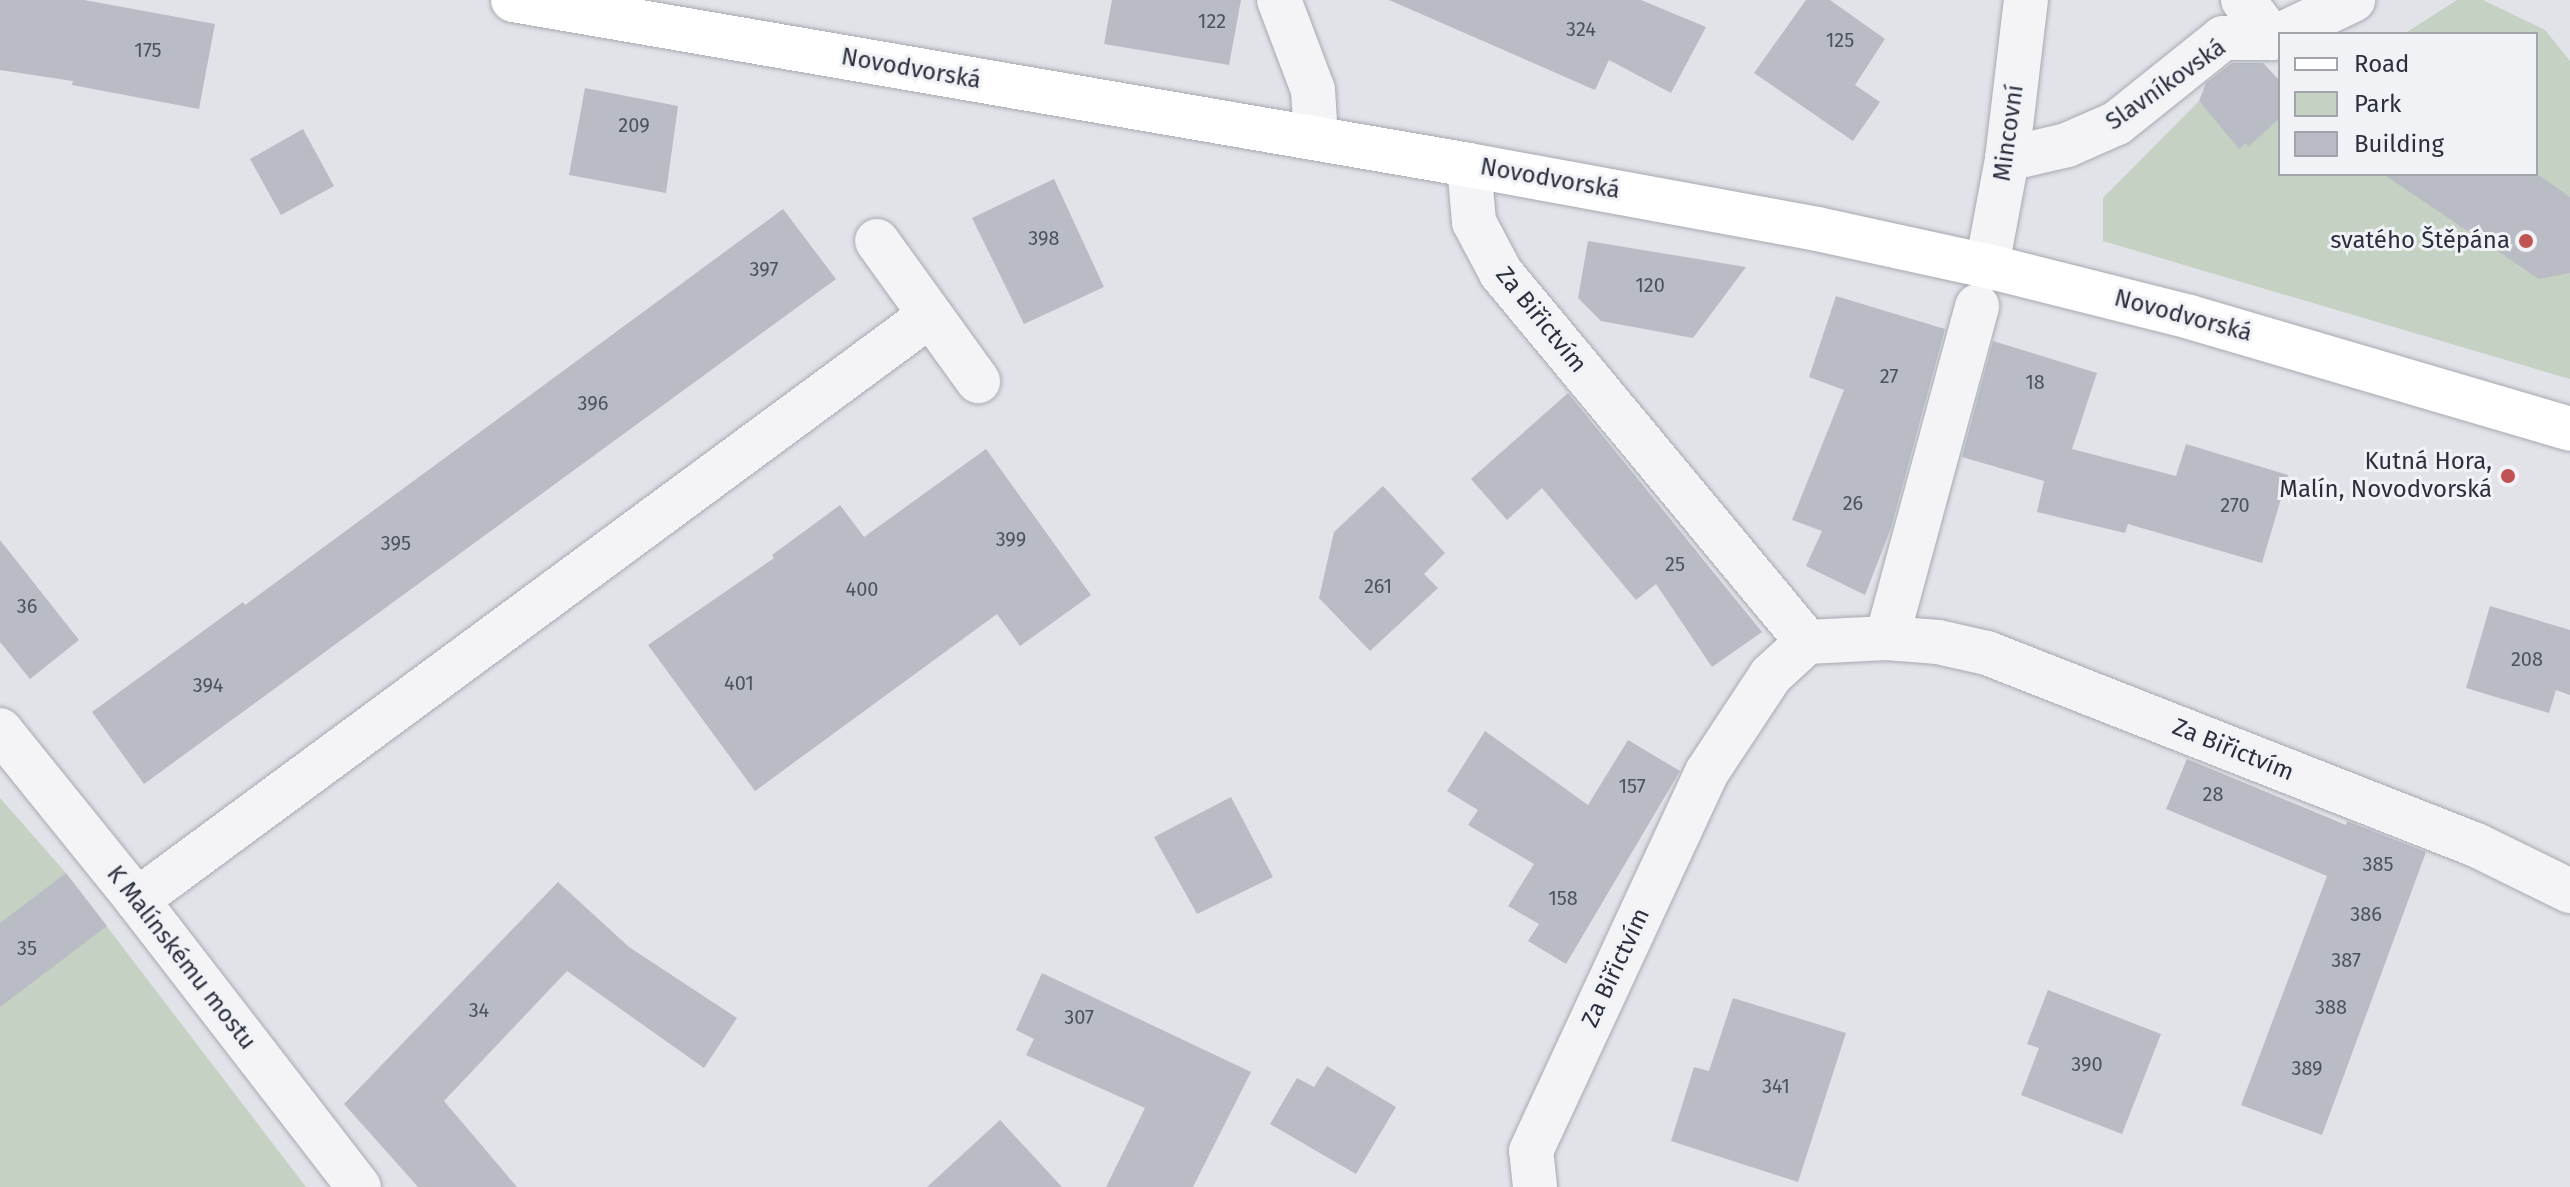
<!DOCTYPE html>
<meta charset="utf-8">
<style>
body{margin:0}
#map{position:relative;width:2570px;height:1187px;overflow:hidden;background:#e1e3e8;font-family:"Fira Sans",sans-serif}
div>[style]{position:absolute}
.green>*{inset:0;background:#c5d1c3}
.building>*{inset:0;background:#b9bcc5}
.roads{filter:drop-shadow(0 0 2px #a7a9b2) drop-shadow(0 0 2px #a7a9b2)}
.minor>*{height:44px;margin:-22px;padding:0 22px;transform-origin:22px;border-radius:22px;background:#f4f4f7}
.major>*{height:44px;margin:-22px;padding:0 22px;transform-origin:22px;border-radius:22px;background:#fff}
.dots>*{width:22px;height:22px;translate:-50% -50%;box-sizing:border-box;border:4px solid #f1f2f6;border-radius:50%}
span{translate:-50% -50%;white-space:nowrap;text-align:center;line-height:1.15;-webkit-text-stroke:6px #f1f2f6;paint-order:stroke}
.number-label{font-size:20px;color:#4e5260}
.number-label span{-webkit-text-stroke-width:0}
.street-label{font-size:24px;color:#2b2f3e}
.poi-label{font-size:24px;color:#2b2f3e}
.right{translate:-100% -50%;text-align:right}
.legend{position:absolute;left:2278px;top:32px;width:260px;height:144px;box-sizing:border-box;background:#f1f2f6;border:2px solid #a2a4ac;margin:0;padding:10px 14px;list-style:none;font-size:24px;color:#2b2f3e}
.legend li{display:flex;align-items:center;gap:16px;height:40px}
.legend b{width:40px;border:2px solid #a2a4ac}
</style>
<div id="map">
<div class="green">
<i style="clip-path:polygon(2457px 0,2483px 0,2545px 30px,2570px 61px,2570px 379px,2103px 241px,2103px 198px,2199px 101px,2239px 148px,2246px 143px,2248px 146px,2280px 118px,2280px 174px,2536px 174px,2536px 34px,2404px 34px)"></i>
<i style="clip-path:polygon(0 798px,66px 873px,306px 1187px,0 1187px)"></i>
</div>
<div class="building">
<i style="clip-path:polygon(0 0,84px 0,215px 24px,199px 109px,72px 85px,73px 81px,0 70px)"></i>
<i style="clip-path:polygon(1112px 0,1241px 0,1229px 65px,1104px 44px)"></i>
<i style="clip-path:polygon(1389px 0,1641px 0,1706px 27px,1671px 93px,1609px 60px,1595px 90px)"></i>
<i style="clip-path:polygon(1806px 0,1830px 0,1885px 39px,1855px 85px,1880px 102px,1853px 141px,1754px 73px)"></i>
<i style="clip-path:polygon(2232px 63px,2263px 63px,2280px 81px,2280px 118px,2248px 147px,2246px 143px,2239px 149px,2199px 101px,2206px 83px)"></i>
<i style="clip-path:polygon(585px 88px,678px 106px,666px 193px,569px 175px)"></i>
<i style="clip-path:polygon(303px 129px,334px 186px,281px 215px,250px 159px)"></i>
<i style="clip-path:polygon(2383px 174px,2537px 174px,2570px 197px,2570px 273px,2539px 279px)"></i>
<i style="clip-path:polygon(1054px 179px,1104px 287px,1024px 324px,972px 218px)"></i>
<i style="clip-path:polygon(783px 209px,836px 279px,144px 784px,92px 712px,243px 602px,245px 605px)"></i>
<i style="clip-path:polygon(1588px 241px,1746px 267px,1693px 338px,1601px 321px,1578px 298px)"></i>
<i style="clip-path:polygon(1836px 296px,1945px 329px,1891px 528px,1865px 595px,1806px 566px,1822px 531px,1792px 520px,1844px 390px,1809px 377px)"></i>
<i style="clip-path:polygon(1993px 341px,2097px 373px,2072px 449px,2176px 476px,2186px 444px,2288px 475px,2262px 563px,2128px 524px,2125px 533px,2037px 512px,2044px 481px,1962px 457px)"></i>
<i style="clip-path:polygon(1568px 393px,1762px 632px,1712px 667px,1656px 584px,1636px 600px,1542px 488px,1507px 520px,1471px 479px)"></i>
<i style="clip-path:polygon(986px 449px,1091px 595px,1020px 646px,997px 614px,755px 791px,648px 645px,774px 558px,772px 555px,840px 505px,864px 537px)"></i>
<i style="clip-path:polygon(1383px 486px,1445px 553px,1424px 574px,1438px 588px,1370px 651px,1319px 598px,1334px 532px)"></i>
<i style="clip-path:polygon(0 540px,79px 640px,30px 679px,0 642px)"></i>
<i style="clip-path:polygon(2490px 606px,2570px 630px,2570px 695px,2556px 690px,2549px 713px,2466px 688px)"></i>
<i style="clip-path:polygon(1485px 731px,1588px 805px,1628px 740px,1680px 771px,1566px 964px,1528px 941px,1539px 924px,1508px 906px,1534px 864px,1468px 825px,1478px 810px,1447px 791px)"></i>
<i style="clip-path:polygon(2187px 759px,2346px 825px,2347px 821px,2426px 852px,2322px 1135px,2241px 1105px,2327px 876px,2166px 809px)"></i>
<i style="clip-path:polygon(1231px 797px,1273px 877px,1197px 914px,1154px 837px)"></i>
<i style="clip-path:polygon(66px 873px,107px 926px,0 1007px,0 923px)"></i>
<i style="clip-path:polygon(558px 882px,629px 947px,737px 1018px,704px 1068px,567px 971px,444px 1101px,517px 1187px,418px 1187px,344px 1104px)"></i>
<i style="clip-path:polygon(1042px 973px,1251px 1072px,1193px 1187px,1106px 1187px,1145px 1108px,1026px 1055px,1034px 1039px,1016px 1030px)"></i>
<i style="clip-path:polygon(2048px 990px,2161px 1034px,2122px 1134px,2021px 1095px,2039px 1048px,2027px 1044px)"></i>
<i style="clip-path:polygon(1733px 998px,1846px 1033px,1798px 1182px,1671px 1141px,1694px 1067px,1709px 1071px)"></i>
<i style="clip-path:polygon(1327px 1066px,1396px 1107px,1356px 1174px,1270px 1124px,1297px 1078px,1314px 1087px)"></i>
<i style="clip-path:polygon(1000px 1120px,1062px 1187px,927px 1187px)"></i>
</div>
<div class="roads">
<div class="minor">
<i style="left:1279px;top:0;width:96px;rotate:69.3deg"></i>
<i style="left:1313px;top:90px;width:48px;rotate:86.4deg"></i>
<i style="left:2243px;top:0;width:48px;rotate:52.7deg"></i>
<i style="left:2282px;top:34px;width:79px;rotate:-25.6deg"></i>
<i style="left:2007px;top:159px;width:62px;rotate:-13.1deg"></i>
<i style="left:2067px;top:145px;width:55px;rotate:-23.7deg"></i>
<i style="left:2117px;top:123px;width:136px;rotate:-38.7deg"></i>
<i style="left:2223px;top:38px;width:49px"></i>
<i style="left:2272px;top:38px;width:9px;rotate:-21deg"></i>
<i style="left:1469px;top:165px;width:57px;rotate:85deg"></i>
<i style="left:1474px;top:222px;width:58px;rotate:62.1deg"></i>
<i style="left:1501px;top:273px;width:479px;rotate:50.3deg"></i>
<i style="left:877px;top:241px;width:173px;rotate:54.2deg"></i>
<i style="left:1987px;top:266px;width:109px;rotate:-79.4deg"></i>
<i style="left:2007px;top:159px;width:160px;rotate:-83.2deg"></i>
<i style="left:1887px;top:638px;width:344px;rotate:-74.8deg"></i>
<i style="left:0;top:730px;width:218px;rotate:51.1deg"></i>
<i style="left:137px;top:900px;width:363px;rotate:52.3deg"></i>
<i style="left:137px;top:900px;width:984px;rotate:-36.4deg"></i>
<i style="left:1535px;top:1187px;width:36px;rotate:-96deg"></i>
<i style="left:1531px;top:1151px;width:418px;rotate:-65.1deg"></i>
<i style="left:1707px;top:772px;width:116px;rotate:-56.6deg"></i>
<i style="left:1771px;top:675px;width:49px;rotate:-42.5deg"></i>
<i style="left:1807px;top:642px;width:80px;rotate:-2.9deg"></i>
<i style="left:1887px;top:638px;width:51px;rotate:4.5deg"></i>
<i style="left:1938px;top:642px;width:50px;rotate:12.7deg"></i>
<i style="left:1987px;top:653px;width:525px;rotate:21.44deg"></i>
<i style="left:2476px;top:845px;width:105px;rotate:26.1deg"></i>
</div>
<div class="major">
<i style="left:513px;top:0;width:970px;rotate:9.79deg"></i>
<i style="left:1469px;top:165px;width:354px;rotate:10.4deg"></i>
<i style="left:1817px;top:229px;width:174px;rotate:12.3deg"></i>
<i style="left:1987px;top:266px;width:209px;rotate:14.1deg"></i>
<i style="left:2190px;top:317px;width:396px;rotate:16.4deg"></i>
</div>
</div>
<div class="dots">
<i style="left:2526px;top:241px;background:#c05454"></i>
<i style="left:2508px;top:476px;background:#c05454"></i>
</div>
<div class="number-label">
<span style="left:1212px;top:21px">122</span>
<span style="left:1581px;top:29px">324</span>
<span style="left:1840px;top:40px">125</span>
<span style="left:148px;top:50px">175</span>
<span style="left:634px;top:125px">209</span>
<span style="left:1044px;top:238px">398</span>
<span style="left:764px;top:269px">397</span>
<span style="left:1650px;top:285px">120</span>
<span style="left:1889px;top:376px">27</span>
<span style="left:2035px;top:382px">18</span>
<span style="left:593px;top:403px">396</span>
<span style="left:1853px;top:503px">26</span>
<span style="left:2235px;top:505px">270</span>
<span style="left:1011px;top:539px">399</span>
<span style="left:396px;top:543px">395</span>
<span style="left:1675px;top:564px">25</span>
<span style="left:1378px;top:586px">261</span>
<span style="left:862px;top:589px">400</span>
<span style="left:27px;top:606px">36</span>
<span style="left:2527px;top:659px">208</span>
<span style="left:739px;top:683px">401</span>
<span style="left:208px;top:685px">394</span>
<span style="left:1632px;top:786px">157</span>
<span style="left:2213px;top:794px">28</span>
<span style="left:2378px;top:864px">385</span>
<span style="left:1563px;top:898px">158</span>
<span style="left:2366px;top:914px">386</span>
<span style="left:27px;top:948px">35</span>
<span style="left:2346px;top:960px">387</span>
<span style="left:2331px;top:1007px">388</span>
<span style="left:479px;top:1010px">34</span>
<span style="left:1079px;top:1017px">307</span>
<span style="left:2087px;top:1064px">390</span>
<span style="left:2307px;top:1068px">389</span>
<span style="left:1776px;top:1086px">341</span>
</div>
<div class="street-label">
<span style="left:911px;top:69px;rotate:10deg">Novodvorská</span>
<span style="left:2166px;top:85px;rotate:-35deg">Slavníkovská</span>
<span style="left:2009px;top:133px;rotate:-82deg">Mincovní</span>
<span style="left:1550px;top:179px;rotate:10deg">Novodvorská</span>
<span style="left:2183px;top:316px;rotate:15deg">Novodvorská</span>
<span style="left:1541px;top:320px;rotate:51deg">Za Biřictvím</span>
<span style="left:2233px;top:750px;rotate:22deg">Za Biřictvím</span>
<span style="left:181px;top:958px;rotate:52deg">K Malínskému mostu</span>
<span style="left:1616px;top:968px;rotate:-65deg">Za Biřictvím</span>
</div>
<div class="poi-label">
<span class="right" style="left:2510px;top:241px">svatého Štěpána</span>
<span class="right" style="left:2492px;top:476px">Kutná Hora,<br>Malín, Novodvorská</span>
</div>
<ul class="legend">
<li><b style="height:10px;background:#fff"></b>Road</li>
<li><b style="height:22px;background:#c5d1c3"></b>Park</li>
<li><b style="height:22px;background:#b9bcc5"></b>Building</li>
</ul>
</div>
